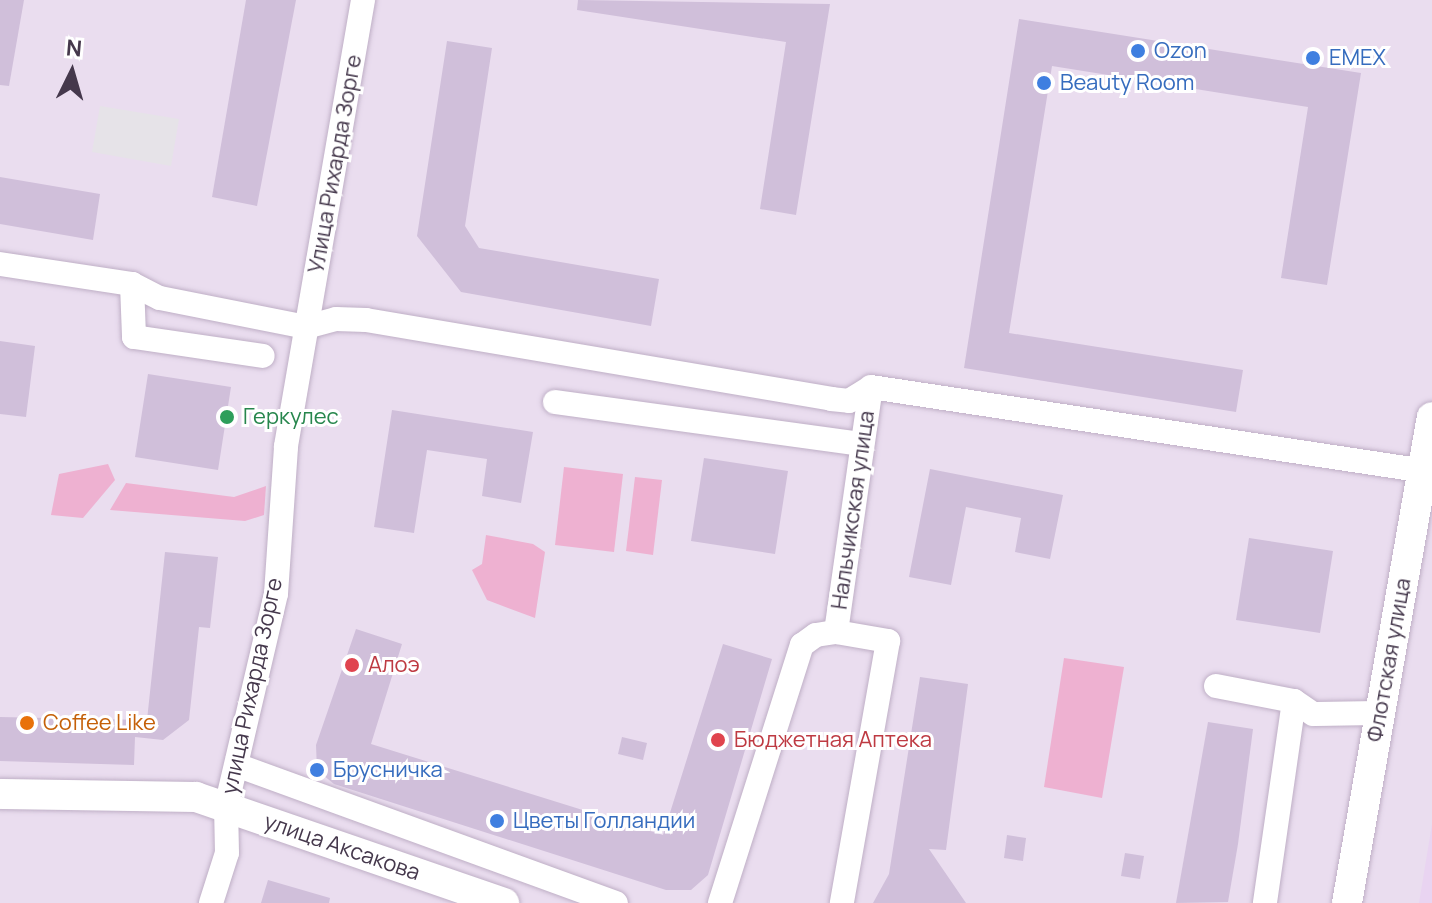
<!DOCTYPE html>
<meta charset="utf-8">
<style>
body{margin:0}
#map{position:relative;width:1432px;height:903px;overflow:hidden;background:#f4ebf7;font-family:Manrope,sans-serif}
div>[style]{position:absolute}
.residential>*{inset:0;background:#eaddef}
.education>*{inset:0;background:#e9d4f1}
.green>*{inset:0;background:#eeb1d1}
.parking>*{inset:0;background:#e6e3e8}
.building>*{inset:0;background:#d0bfda}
.roads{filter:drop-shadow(0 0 2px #bfafc6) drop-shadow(0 0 2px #bfafc6)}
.minor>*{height:24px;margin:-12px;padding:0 12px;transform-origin:12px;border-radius:12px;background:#fff}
.tertiary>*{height:30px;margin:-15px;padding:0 15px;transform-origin:15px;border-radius:15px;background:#fff}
.dots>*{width:22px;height:22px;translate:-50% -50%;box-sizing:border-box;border:4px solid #fff;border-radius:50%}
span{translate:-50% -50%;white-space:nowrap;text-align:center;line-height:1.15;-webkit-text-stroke:6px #fff;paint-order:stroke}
.shop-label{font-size:22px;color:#366cbe}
.left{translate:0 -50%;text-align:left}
.street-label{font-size:22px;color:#45384c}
.leisure-label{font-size:22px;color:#27864d}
.health-label{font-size:22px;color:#be3a42}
.food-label{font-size:22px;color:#c56008}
.north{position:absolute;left:32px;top:32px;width:80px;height:80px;-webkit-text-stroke:6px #fff;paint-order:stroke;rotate:5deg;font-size:22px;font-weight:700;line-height:32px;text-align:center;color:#45384c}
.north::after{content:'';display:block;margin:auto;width:28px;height:36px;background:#45384c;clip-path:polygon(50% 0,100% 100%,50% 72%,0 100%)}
</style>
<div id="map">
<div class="residential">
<i style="clip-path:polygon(0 0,1432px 0,1432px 903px,0 903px)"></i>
</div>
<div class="education">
<i style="clip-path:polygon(1432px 824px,1432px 903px,1419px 903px)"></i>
</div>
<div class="green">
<i style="clip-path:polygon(108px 464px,115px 480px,83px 518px,51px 515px,59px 474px)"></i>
<i style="clip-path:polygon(564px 467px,623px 474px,614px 552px,555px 545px)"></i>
<i style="clip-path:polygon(635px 477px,662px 480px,653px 555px,626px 551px)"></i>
<i style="clip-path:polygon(126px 483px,234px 497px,266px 486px,264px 515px,245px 521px,110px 510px)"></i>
<i style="clip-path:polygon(486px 535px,533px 544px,545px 552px,535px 618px,487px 600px,472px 570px,482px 564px)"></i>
<i style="clip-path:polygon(1064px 658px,1124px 667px,1102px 798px,1044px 787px)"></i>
</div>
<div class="parking">
<i style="clip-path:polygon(100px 106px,179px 119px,171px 166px,92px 152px)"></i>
</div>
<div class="building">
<i style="clip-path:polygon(0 0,24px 0,9px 86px,0 85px)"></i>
<i style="clip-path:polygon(246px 0,296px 0,257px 206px,212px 197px)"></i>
<i style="clip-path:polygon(578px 0,830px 4px,796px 215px,760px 209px,786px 42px,577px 10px)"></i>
<i style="clip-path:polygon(1019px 19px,1361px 73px,1327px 285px,1281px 278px,1308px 107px,1052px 66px,1009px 333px,1243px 370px,1236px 412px,964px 368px)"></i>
<i style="clip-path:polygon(447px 41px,492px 48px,465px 226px,479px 248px,659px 279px,651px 326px,461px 292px,417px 236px)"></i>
<i style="clip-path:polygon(0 177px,100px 194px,93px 240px,0 224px)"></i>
<i style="clip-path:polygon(0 341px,35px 346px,26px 417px,0 414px)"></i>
<i style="clip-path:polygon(148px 374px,231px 387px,218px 470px,135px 457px)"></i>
<i style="clip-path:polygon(392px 410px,533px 432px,521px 503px,482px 496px,487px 459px,427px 450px,414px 533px,374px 527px)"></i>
<i style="clip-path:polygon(704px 458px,788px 471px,775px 554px,691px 541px)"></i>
<i style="clip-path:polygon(930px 469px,1063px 495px,1050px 559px,1015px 552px,1021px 518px,966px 507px,951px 585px,909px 577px)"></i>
<i style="clip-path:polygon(1249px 538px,1333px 551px,1320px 633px,1236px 620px)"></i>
<i style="clip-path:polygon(165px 552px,218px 557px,210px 628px,199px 627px,189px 720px,163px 740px,135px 737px,134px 765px,0 761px,0 717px,147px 720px)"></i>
<i style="clip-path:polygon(356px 629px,402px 644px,371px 744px,663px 835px,723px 644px,772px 659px,708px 875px,691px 890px,666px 890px,334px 784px,317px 770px,316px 745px)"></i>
<i style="clip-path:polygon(920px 677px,968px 684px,946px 850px,929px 849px,966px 903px,873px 903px,889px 874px)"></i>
<i style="clip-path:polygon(1208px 722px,1253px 729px,1238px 844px,1228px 902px,1176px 903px)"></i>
<i style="clip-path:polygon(622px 737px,647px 743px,643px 760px,618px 754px)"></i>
<i style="clip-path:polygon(1007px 835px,1026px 838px,1023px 861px,1004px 858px)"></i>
<i style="clip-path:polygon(1125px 853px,1144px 856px,1140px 879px,1121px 876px)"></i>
<i style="clip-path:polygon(268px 880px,330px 898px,329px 903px,261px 903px)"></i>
</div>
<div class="roads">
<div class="minor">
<i style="left:0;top:264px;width:134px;rotate:8.6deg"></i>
<i style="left:132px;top:284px;width:31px;rotate:27deg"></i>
<i style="left:160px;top:298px;width:149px;rotate:11.2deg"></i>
<i style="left:306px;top:327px;width:31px;rotate:-15deg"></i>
<i style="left:336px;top:319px;width:30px;rotate:2deg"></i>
<i style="left:366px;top:320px;width:472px;rotate:9.6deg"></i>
<i style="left:831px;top:399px;width:18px;rotate:6deg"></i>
<i style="left:849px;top:401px;width:26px;rotate:-32deg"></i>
<i style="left:871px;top:387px;width:567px;rotate:8.62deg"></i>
<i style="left:132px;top:284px;width:53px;rotate:87.8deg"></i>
<i style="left:134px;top:337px;width:130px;rotate:8.4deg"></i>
<i style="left:555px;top:402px;width:309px;rotate:7.8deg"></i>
<i style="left:836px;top:632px;width:247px;rotate:-81.9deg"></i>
<i style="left:1216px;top:686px;width:79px;rotate:10.9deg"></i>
<i style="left:1294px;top:701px;width:204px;rotate:98.2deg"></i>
<i style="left:1294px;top:701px;width:23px;rotate:34deg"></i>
<i style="left:1313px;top:714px;width:67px;rotate:-0.9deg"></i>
<i style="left:239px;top:766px;width:401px;rotate:20deg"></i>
<i style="left:211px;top:903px;width:52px;rotate:-72.3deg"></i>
<i style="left:227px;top:853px;width:46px;rotate:-91.2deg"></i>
<i style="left:226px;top:807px;width:219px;rotate:-76.8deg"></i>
<i style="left:276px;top:594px;width:148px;rotate:-86.1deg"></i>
<i style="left:286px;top:446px;width:453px;rotate:-80.2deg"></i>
<i style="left:720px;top:903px;width:271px;rotate:-72.4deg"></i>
<i style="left:802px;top:645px;width:17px;rotate:-36deg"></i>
<i style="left:816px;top:635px;width:20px;rotate:-9deg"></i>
<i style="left:836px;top:632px;width:53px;rotate:9.8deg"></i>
<i style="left:888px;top:641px;width:266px;rotate:100deg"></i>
</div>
<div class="tertiary">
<i style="left:0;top:794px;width:196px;rotate:0.9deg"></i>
<i style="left:196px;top:797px;width:326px;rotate:19deg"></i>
<i style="left:1347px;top:903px;width:493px;rotate:-80.1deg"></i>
</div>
</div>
<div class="dots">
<i style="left:1138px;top:51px;background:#3f7fe0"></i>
<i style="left:1313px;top:58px;background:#3f7fe0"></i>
<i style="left:1044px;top:83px;background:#3f7fe0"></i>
<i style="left:227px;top:417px;background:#2e9e5b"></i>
<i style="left:352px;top:665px;background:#e0444e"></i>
<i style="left:27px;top:723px;background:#e8710a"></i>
<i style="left:718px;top:740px;background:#e0444e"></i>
<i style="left:317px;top:770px;background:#3f7fe0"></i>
<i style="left:497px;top:821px;background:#3f7fe0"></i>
</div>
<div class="shop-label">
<span class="left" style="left:1154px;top:51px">Ozon</span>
<span class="left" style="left:1329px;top:58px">EMEX</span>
<span class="left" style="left:1060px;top:83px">Beauty Room</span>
<span class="left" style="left:333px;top:770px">Брусничка</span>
<span class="left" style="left:513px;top:821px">Цветы Голландии</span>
</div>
<div class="street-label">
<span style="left:335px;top:164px;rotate:-80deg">Улица Рихарда Зорге</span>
<span style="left:853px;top:510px;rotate:-82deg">Нальчикская улица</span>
<span style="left:1389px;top:660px;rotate:-80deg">Флотская улица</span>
<span style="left:252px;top:686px;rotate:-78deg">улица Рихарда Зорге</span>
<span style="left:342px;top:847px;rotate:19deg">улица Аксакова</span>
</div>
<div class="leisure-label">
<span class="left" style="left:243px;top:417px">Геркулес</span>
</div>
<div class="health-label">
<span class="left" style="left:368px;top:665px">Алоэ</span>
<span class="left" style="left:734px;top:740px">Бюджетная Аптека</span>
</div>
<div class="food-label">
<span class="left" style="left:43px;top:723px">Coffee Like</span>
</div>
<div class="north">N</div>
</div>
